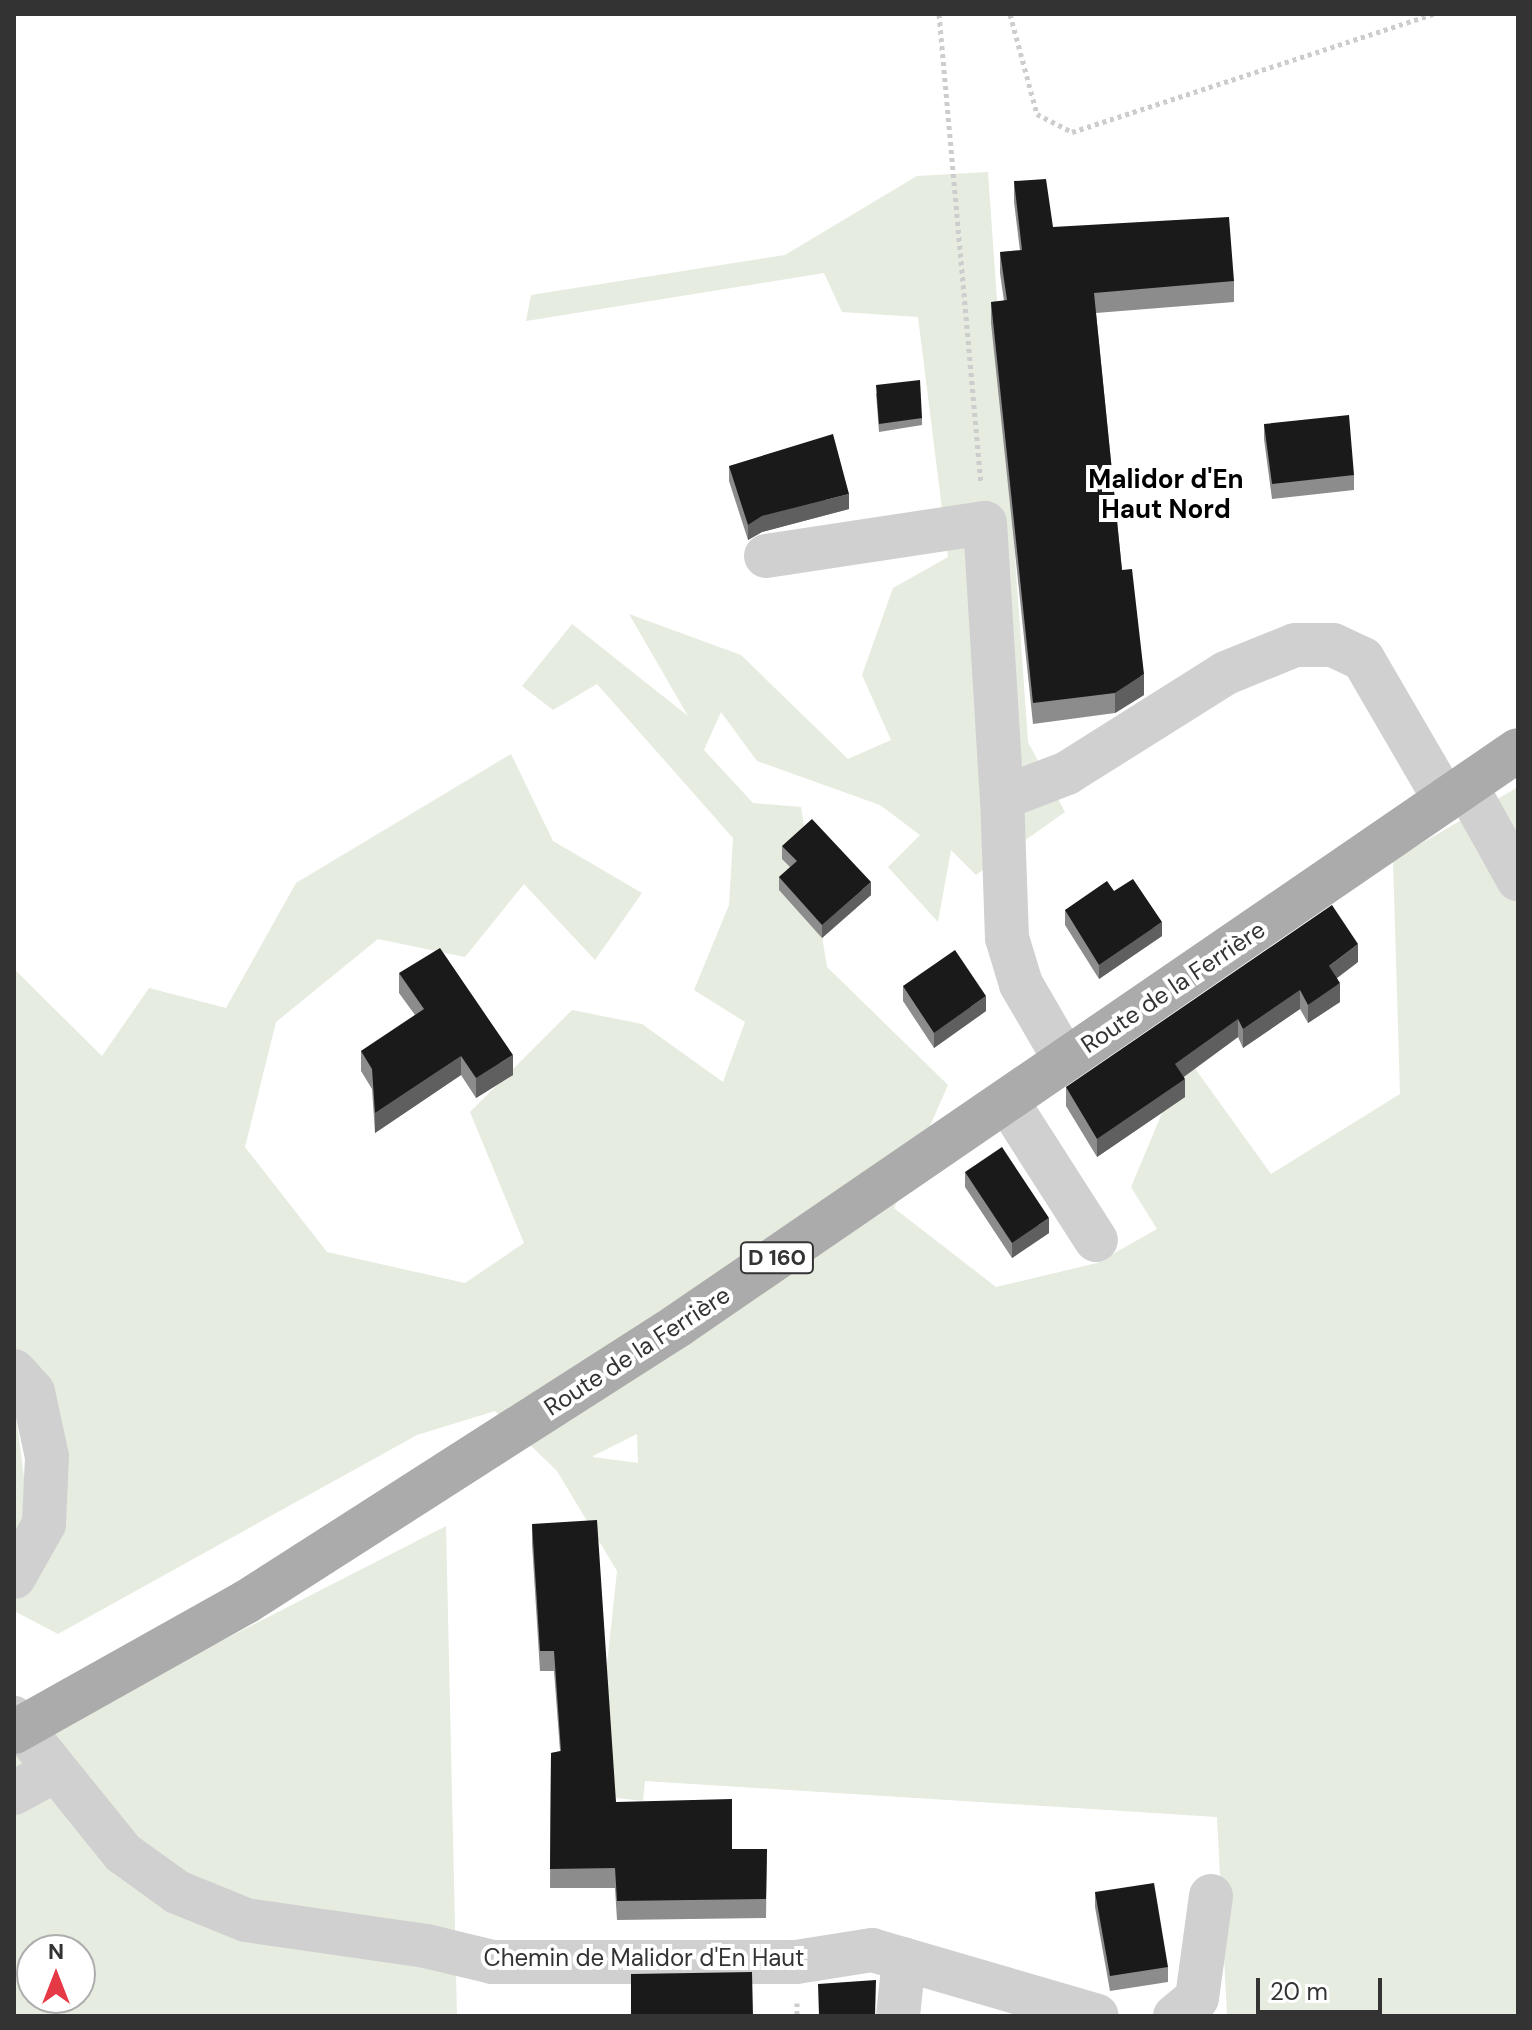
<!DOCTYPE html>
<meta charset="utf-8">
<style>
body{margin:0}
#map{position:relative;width:1532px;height:2030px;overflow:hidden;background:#fff;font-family:"DM Sans",sans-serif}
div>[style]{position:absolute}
.green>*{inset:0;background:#e6ecdf}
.path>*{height:5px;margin-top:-2.5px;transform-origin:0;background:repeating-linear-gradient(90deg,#cdcdcd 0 4px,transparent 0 8px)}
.minor>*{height:44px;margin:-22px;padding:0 22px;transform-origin:22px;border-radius:22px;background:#d0d0d0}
.major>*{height:44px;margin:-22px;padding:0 22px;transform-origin:22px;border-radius:22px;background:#ababab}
.wall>*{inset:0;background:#8c8c8c}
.shaded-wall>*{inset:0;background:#5f5f5f}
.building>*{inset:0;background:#1a1a1a}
span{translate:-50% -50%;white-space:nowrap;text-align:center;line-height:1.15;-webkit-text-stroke:8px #fff;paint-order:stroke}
.shield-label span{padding:2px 6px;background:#fff;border:2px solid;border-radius:6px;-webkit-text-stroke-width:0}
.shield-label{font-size:22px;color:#333;font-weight:700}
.street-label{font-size:24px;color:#333}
.neighbourhood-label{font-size:26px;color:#000;font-weight:700}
.frame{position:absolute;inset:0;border:16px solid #333;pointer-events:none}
.north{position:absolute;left:16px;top:1934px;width:80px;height:80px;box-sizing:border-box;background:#fff;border:2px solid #adadad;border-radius:50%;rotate:0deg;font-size:22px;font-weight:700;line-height:32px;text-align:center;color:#333}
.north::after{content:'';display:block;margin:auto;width:28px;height:36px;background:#e63946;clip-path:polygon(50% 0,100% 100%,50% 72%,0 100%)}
.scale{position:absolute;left:1256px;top:1978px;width:126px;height:36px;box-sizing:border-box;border:4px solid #333;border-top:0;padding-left:10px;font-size:24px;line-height:28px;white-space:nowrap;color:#333;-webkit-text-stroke:6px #fff;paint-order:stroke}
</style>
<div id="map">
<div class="green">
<i style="clip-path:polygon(evenodd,988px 172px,1028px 742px,1065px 812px,976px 875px,951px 850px,938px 922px,888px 867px,920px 835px,880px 805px,757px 761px,721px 712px,704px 750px,753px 803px,801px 807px,827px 967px,948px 1085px,894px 1208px,996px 1287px,1097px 1263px,1157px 1229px,1131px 1187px,1186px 1056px,1271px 1174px,1400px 1094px,1393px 860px,1518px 787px,1518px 2016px,1227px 2016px,1217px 1817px,645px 1781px,643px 1801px,593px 1795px,617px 1571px,557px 1471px,495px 1411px,417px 1435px,58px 1634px,14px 1611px,14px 1594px,54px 1520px,14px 1356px,14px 969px,102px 1056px,149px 988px,226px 1008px,296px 883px,511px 754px,553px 841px,642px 893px,595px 960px,524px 884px,465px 957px,378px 939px,276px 1022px,245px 1147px,327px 1252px,465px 1283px,524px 1243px,470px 1112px,572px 1010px,642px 1024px,723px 1082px,745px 1022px,694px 990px,729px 905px,733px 838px,597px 684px,553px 710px,522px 686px,572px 624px,688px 716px,629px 614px,741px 655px,848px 759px,891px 740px,862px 675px,893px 588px,948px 557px,918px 317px,842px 312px,824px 273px,526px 321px,531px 295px,785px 255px,917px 176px,988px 172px,637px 1434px,638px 1463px,593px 1457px,593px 1456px,637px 1434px)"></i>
<i style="clip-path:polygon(14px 1400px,30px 1523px,14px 1553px)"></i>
<i style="clip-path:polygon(evenodd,446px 1526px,457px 2016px,14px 2016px,14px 1747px,446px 1526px,32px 1950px,80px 1950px,80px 1998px,32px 1998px,32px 1950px)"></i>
</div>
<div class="path">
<i style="left:939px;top:14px;width:470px;rotate:84.9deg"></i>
<i style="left:1010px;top:14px;width:104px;rotate:74.9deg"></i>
<i style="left:1037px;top:114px;width:39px;rotate:27deg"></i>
<i style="left:1072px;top:132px;width:381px;rotate:-18.1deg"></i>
<i style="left:797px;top:2003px;width:13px;rotate:90deg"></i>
</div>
<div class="minor">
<i style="left:766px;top:556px;width:221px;rotate:-8.6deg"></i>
<i style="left:985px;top:523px;width:276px;rotate:86.5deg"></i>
<i style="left:1466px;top:786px;width:107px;rotate:60.8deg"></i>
<i style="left:1065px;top:1060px;width:88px;rotate:-120.1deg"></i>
<i style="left:1021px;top:984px;width:48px;rotate:-106.9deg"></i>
<i style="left:1007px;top:938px;width:140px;rotate:-92deg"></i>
<i style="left:1002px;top:798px;width:70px;rotate:-21deg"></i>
<i style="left:1067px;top:773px;width:188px;rotate:-32.2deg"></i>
<i style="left:1226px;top:673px;width:74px;rotate:-22.1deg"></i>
<i style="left:1295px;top:645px;width:38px"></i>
<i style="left:1333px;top:645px;width:33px;rotate:25deg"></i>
<i style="left:1363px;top:659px;width:163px;rotate:59.8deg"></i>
<i style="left:1007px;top:1101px;width:165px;rotate:57.4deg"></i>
<i style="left:14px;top:1371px;width:28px;rotate:48deg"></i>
<i style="left:33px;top:1392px;width:66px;rotate:77.8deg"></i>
<i style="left:47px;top:1457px;width:67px;rotate:92.6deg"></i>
<i style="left:44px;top:1524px;width:61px;rotate:119.5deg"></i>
<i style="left:14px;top:1718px;width:174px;rotate:51.1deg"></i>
<i style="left:123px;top:1853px;width:67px;rotate:35.8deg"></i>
<i style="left:177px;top:1892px;width:74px;rotate:22.1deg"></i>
<i style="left:246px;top:1920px;width:182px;rotate:8.2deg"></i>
<i style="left:426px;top:1946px;width:68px;rotate:13.6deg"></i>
<i style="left:492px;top:1962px;width:304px"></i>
<i style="left:796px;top:1962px;width:77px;rotate:-9deg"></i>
<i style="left:872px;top:1950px;width:234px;rotate:16.3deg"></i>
<i style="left:14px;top:1793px;width:46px;rotate:-28.8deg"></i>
<i style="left:898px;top:2016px;width:57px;rotate:-84deg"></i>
<i style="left:1175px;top:2016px;width:28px;rotate:-39deg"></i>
<i style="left:1197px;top:1998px;width:103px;rotate:-82.2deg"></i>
</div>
<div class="major">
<i style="left:14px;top:1732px;width:266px;rotate:-29.3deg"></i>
<i style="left:246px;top:1602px;width:512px;rotate:-32.63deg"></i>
<i style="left:677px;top:1326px;width:1019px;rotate:-34.41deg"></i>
</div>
<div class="wall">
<i style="clip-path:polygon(1014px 181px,1053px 227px,1234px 281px,1234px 302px,1096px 313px,1122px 570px,1144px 695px,1115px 713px,1033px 724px,991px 323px,991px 302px,1004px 301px,1000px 273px,1000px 252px,1020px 251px,1014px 202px)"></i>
<i style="clip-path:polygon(876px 393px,922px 418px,922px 425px,879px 432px)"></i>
<i style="clip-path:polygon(1264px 424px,1354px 475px,1354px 490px,1272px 499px,1264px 439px)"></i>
<i style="clip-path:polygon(729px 466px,849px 509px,762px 532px,748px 540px,729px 481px)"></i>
<i style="clip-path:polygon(782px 846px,871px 895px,822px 938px,779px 890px,779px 877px,790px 867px,782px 859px)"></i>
<i style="clip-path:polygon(1114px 891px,1162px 936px,1099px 979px,1065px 925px,1065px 910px)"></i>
<i style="clip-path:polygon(1358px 962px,1337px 978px,1340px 1002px,1308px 1023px,1300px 1009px,1243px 1048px,1238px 1037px,1184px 1077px,1185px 1097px,1097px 1157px,1066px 1106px,1066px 1087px)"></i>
<i style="clip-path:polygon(399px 973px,513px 1075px,476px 1098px,461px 1075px,375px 1133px,372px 1089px,361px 1071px,361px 1051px,415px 1015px,399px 993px)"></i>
<i style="clip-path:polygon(903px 986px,986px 1011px,934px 1048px,903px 1001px)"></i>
<i style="clip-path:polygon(965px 1172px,1049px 1233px,1012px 1258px,965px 1187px)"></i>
<i style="clip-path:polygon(532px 1524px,616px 1802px,732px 1849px,767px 1849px,766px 1918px,617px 1920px,615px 1888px,550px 1888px,551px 1753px,560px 1751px,554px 1671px,540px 1671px,532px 1544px)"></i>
<i style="clip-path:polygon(1095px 1892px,1168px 1967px,1168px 1982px,1110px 1991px,1095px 1907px)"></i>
</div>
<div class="shaded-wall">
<i style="clip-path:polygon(849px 494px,849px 509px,762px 532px,748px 540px,748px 525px,762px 516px)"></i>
<i style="clip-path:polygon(1144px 674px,1144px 695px,1115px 713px,1115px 693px)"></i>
<i style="clip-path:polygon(871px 882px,871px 895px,822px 938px,822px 925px)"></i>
<i style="clip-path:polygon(1162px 922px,1162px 936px,1099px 979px,1099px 965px)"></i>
<i style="clip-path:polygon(1358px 944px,1358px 962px,1329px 984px,1329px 966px)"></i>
<i style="clip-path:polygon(1340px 983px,1340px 1002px,1308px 1023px,1308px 1005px)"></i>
<i style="clip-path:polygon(1300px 990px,1300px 1009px,1243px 1048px,1243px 1029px)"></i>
<i style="clip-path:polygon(986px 996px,986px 1011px,934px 1048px,934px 1033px)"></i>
<i style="clip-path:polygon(1238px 1019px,1238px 1037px,1175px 1083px,1175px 1064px)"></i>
<i style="clip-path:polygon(513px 1055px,513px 1075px,476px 1098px,476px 1078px)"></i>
<i style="clip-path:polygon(461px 1056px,461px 1075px,375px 1133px,375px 1113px)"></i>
<i style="clip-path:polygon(1185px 1079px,1185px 1097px,1097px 1157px,1097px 1139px)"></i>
<i style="clip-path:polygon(1049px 1218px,1049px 1233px,1012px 1258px,1012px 1243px)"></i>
</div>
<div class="building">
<i style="clip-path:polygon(1046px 179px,1053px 227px,1229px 217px,1234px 281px,1094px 293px,1122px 570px,1132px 569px,1144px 674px,1115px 693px,1033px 703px,991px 302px,1007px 300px,1000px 252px,1022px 250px,1014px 181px)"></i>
<i style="clip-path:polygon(920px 380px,922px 418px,879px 424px,876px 385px)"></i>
<i style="clip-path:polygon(1349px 415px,1354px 475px,1272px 484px,1264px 424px)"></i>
<i style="clip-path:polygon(833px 434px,849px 494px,762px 516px,748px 525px,729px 466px)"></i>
<i style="clip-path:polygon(812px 819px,871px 882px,822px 925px,779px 877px,797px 861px,782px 846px)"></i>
<i style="clip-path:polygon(1133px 879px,1162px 922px,1099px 965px,1065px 910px,1107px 881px,1114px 891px)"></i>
<i style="clip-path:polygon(1332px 905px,1358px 944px,1329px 966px,1340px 983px,1308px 1005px,1300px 990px,1243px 1029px,1238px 1019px,1175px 1064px,1185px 1079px,1097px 1139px,1066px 1087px)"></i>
<i style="clip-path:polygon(440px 948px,513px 1055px,476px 1078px,461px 1056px,375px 1113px,372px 1069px,361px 1051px,424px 1009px,399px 973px)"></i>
<i style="clip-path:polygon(955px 950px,986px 996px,934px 1033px,903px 986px)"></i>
<i style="clip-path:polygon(1002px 1147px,1049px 1218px,1012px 1243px,965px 1172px)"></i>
<i style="clip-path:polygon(597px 1520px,616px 1802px,732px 1799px,732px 1849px,767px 1849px,766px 1899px,617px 1901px,615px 1868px,550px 1869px,551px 1753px,561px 1751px,554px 1651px,540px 1651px,532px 1524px)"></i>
<i style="clip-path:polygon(1154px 1883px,1168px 1967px,1110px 1976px,1095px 1892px)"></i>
<i style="clip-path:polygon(752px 1972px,753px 2016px,631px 2016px,631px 1974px)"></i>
<i style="clip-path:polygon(876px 1980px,875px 2016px,819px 2016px,818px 1984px)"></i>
</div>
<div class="shield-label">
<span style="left:777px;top:1258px">D 160</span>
</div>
<div class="street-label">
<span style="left:1173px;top:987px;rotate:-34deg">Route de la Ferrière</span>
<span style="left:637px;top:1351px;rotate:-33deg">Route de la Ferrière</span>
<span style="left:644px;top:1958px">Chemin de Malidor d'En Haut</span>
</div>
<div class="neighbourhood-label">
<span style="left:1166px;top:495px">Malidor d'En<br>Haut Nord</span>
</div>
<div class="frame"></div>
<div class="north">N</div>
<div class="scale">20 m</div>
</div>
